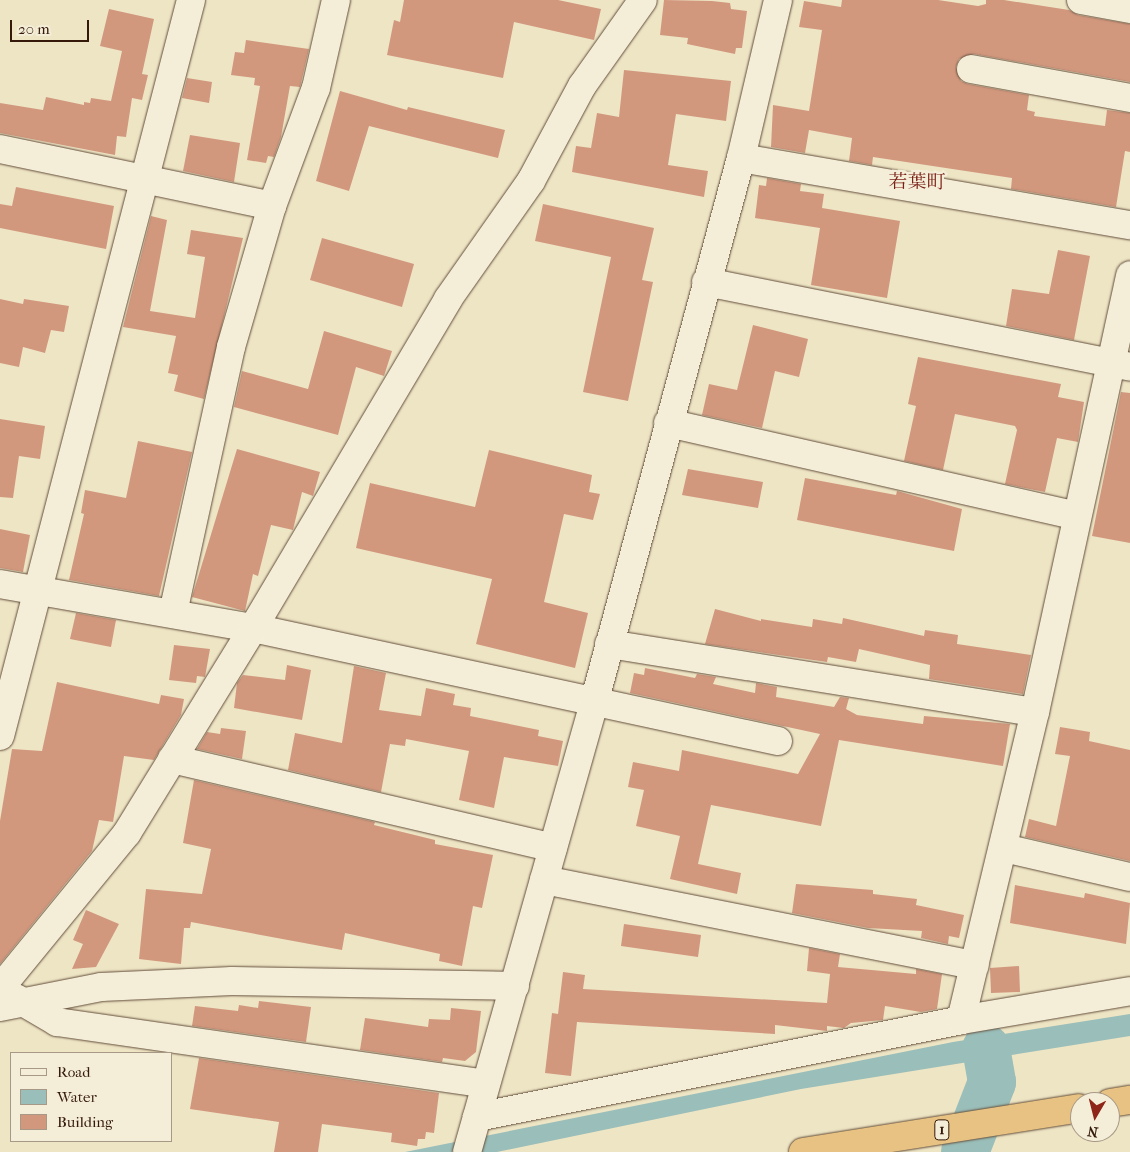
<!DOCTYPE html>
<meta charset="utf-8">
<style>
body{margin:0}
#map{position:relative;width:1130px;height:1152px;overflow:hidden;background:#eee5c5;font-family:"IM FELL French Canon","Noto Serif JP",serif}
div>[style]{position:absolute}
.water>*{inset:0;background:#9abeb9}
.river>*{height:48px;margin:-24px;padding:0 24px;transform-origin:24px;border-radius:24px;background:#9abeb9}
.building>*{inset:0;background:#d2987e}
.roads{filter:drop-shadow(0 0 1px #634d3a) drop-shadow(0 0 1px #634d3a)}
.minor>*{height:28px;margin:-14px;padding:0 14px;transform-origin:14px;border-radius:14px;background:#f4eed9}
.highway>*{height:28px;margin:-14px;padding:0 14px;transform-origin:14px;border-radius:14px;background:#e7c282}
span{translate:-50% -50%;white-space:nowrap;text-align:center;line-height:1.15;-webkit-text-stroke:4.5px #f4eed9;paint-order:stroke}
.shield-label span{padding:1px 4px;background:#f4eed9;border:1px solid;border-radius:4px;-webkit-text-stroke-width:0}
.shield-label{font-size:15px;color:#351a0b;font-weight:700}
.quarter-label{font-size:19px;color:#7a1f14}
.legend{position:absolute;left:10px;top:1052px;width:162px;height:90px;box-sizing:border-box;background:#f4eed9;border:1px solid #a89987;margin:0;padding:6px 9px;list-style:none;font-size:15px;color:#351a0b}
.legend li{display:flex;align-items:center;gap:10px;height:25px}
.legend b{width:25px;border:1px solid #a89987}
.north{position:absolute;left:1070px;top:1092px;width:50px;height:50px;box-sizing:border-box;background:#f4eed9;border:1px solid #a89987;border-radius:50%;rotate:188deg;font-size:14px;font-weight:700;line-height:20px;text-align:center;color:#351a0b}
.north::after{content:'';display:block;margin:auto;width:18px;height:22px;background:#8f2418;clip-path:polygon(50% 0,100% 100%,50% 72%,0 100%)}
.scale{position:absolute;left:10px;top:20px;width:79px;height:22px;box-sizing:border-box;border:2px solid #351a0b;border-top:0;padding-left:6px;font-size:15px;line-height:18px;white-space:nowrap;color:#351a0b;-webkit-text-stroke:4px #f4eed9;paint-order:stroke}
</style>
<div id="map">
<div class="water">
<i style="clip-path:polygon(1130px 1014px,1130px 1036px,801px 1089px,497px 1152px,405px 1152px,953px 1042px)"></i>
</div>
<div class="river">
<i style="left:965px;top:1152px;width:75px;rotate:-68.9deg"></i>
<i style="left:992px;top:1082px;width:34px;rotate:-100deg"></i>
</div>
<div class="building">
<i style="clip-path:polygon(404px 0,558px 0,601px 9px,594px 40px,514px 22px,503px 78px,387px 55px,394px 20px,400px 22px)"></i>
<i style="clip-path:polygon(664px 0,712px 1px,730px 3px,731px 9px,747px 11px,742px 48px,736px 48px,735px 54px,687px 44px,688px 38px,660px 35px)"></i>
<i style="clip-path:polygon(842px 0,938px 0,978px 6px,986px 4px,986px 0,1004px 0,1069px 10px,1078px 15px,1130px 24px,1130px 82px,974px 54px,959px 59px,956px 67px,961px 81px,968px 84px,1029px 95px,1027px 110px,1035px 112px,1034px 116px,1105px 126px,1107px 110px,1130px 113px,1130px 152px,1125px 151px,1116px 207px,1011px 189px,1012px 178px,873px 157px,872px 165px,849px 161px,852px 138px,809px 130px,805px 153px,771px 147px,773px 105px,809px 111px,822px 30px,799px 27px,804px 1px,841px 7px)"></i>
<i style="clip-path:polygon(109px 9px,154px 19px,142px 74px,148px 75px,142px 100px,132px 98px,126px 137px,117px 136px,115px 155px,0 133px,0 103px,43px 110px,46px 97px,84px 105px,84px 102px,90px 103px,91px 98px,111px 101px,122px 51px,100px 46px)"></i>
<i style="clip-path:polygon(246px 40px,309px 49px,300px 87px,290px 86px,281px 137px,274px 157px,268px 156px,266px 163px,247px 160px,260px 86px,254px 85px,255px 78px,231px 75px,235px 52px,244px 53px)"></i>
<i style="clip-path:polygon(624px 70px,731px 81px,726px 121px,676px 114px,668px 165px,708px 171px,704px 197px,572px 172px,576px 146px,591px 148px,597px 113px,619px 117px)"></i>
<i style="clip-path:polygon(187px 78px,212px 82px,209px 103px,182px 98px)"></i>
<i style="clip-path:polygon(340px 91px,407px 110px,408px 107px,505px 130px,498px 158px,369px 126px,349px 191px,316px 181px)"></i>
<i style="clip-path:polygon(190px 135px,240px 143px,234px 182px,183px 171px)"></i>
<i style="clip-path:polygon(767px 178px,801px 184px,800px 191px,824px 194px,822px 208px,900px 221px,887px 298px,811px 285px,820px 228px,755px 218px,759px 185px,766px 186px)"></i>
<i style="clip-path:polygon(16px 187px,114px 206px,106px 249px,0 228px,0 204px,12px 206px)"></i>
<i style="clip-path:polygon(543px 204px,654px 228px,642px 280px,653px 282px,628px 401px,583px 392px,611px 257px,535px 241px)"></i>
<i style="clip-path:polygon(151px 216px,167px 220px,150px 311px,195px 318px,205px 257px,187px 254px,191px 230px,243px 238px,204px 399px,174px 391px,178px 375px,168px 373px,176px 336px,123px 327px)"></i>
<i style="clip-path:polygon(322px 238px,414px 264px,402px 307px,310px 280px)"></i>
<i style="clip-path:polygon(1058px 250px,1090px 256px,1074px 340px,1006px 326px,1012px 289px,1049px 294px)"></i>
<i style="clip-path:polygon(0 299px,23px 304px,24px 299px,69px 306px,64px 332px,51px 330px,45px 353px,23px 347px,19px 367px,0 363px)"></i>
<i style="clip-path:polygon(753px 325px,808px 339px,799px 377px,775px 371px,762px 428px,702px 415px,709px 384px,737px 390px)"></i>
<i style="clip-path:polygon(324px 331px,392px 351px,384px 376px,356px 367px,338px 435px,234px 407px,242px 371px,308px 389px)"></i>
<i style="clip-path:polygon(918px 357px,1061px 384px,1058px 397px,1084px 402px,1078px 442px,1057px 438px,1045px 492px,1005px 484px,1017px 430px,1015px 426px,955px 414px,943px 470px,904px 461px,916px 406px,908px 404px)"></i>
<i style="clip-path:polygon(1121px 392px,1130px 393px,1130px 543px,1092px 536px)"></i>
<i style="clip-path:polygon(0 419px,45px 426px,40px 459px,19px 456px,13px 498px,0 497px)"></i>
<i style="clip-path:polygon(138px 441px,192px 452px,159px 596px,69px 580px,84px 514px,81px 513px,85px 490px,126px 498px)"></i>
<i style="clip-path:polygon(237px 449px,320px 472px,313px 496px,302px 492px,293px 530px,271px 525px,258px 576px,253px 574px,245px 611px,192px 597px)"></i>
<i style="clip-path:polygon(489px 450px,592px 475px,589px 492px,600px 494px,593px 520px,564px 514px,544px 602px,588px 613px,575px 668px,476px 644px,492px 579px,356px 548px,370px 483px,475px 507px)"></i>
<i style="clip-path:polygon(688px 469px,763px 482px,758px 508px,682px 495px)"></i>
<i style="clip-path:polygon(805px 478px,896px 495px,897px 491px,962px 509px,954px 551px,797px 520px)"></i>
<i style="clip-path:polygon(0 529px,30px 535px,23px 572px,0 568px)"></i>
<i style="clip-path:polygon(715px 609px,761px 621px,761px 619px,812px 627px,813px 619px,842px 624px,843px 618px,924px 636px,925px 630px,958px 635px,957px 644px,1031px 655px,1023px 694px,929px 679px,930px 665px,859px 649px,856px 662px,828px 657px,827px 662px,705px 644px)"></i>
<i style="clip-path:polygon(76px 613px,116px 620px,111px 647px,70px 639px)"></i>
<i style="clip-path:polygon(174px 645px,210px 649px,205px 677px,197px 676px,196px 683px,169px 680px)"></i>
<i style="clip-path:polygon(287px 665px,311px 670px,302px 720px,234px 708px,237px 683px,243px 675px,285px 680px)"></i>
<i style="clip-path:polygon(354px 666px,386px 673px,379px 710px,421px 716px,426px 688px,455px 694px,453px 705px,471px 708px,470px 716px,539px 730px,538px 736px,563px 741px,558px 766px,504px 757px,494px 808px,459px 800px,469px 751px,406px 739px,405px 746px,390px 744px,381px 792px,288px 770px,295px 733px,342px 743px)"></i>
<i style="clip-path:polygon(645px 668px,695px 678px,697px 674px,716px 677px,713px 684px,755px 693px,756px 683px,777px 687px,776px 697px,834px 707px,840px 697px,849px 698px,846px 709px,857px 715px,923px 724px,924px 716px,1010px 724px,1003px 766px,839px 740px,821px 826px,711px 805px,698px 864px,741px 873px,737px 894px,670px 879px,680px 836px,636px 826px,644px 790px,628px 787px,633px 762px,679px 771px,682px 750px,798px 774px,820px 734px,630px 693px,634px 673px,644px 675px)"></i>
<i style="clip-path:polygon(57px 682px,159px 704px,161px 695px,184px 699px,181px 715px,154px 760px,124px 756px,113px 822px,99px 820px,92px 851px,0 964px,0 821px,12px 749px,42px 751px)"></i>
<i style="clip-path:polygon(1060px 727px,1090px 732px,1089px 741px,1130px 750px,1130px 861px,1025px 837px,1029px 819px,1056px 826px,1070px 756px,1055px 754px)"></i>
<i style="clip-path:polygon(221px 728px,246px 731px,242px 759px,197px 749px,207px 732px,220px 734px)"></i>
<i style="clip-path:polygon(194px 780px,375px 822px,374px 825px,435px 840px,435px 844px,493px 855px,482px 908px,473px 906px,462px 966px,439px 961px,440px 954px,345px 933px,342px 950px,191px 922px,190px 928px,184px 928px,181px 964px,139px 959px,146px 889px,202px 894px,211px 849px,183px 843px)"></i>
<i style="clip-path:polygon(796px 884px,873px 890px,873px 894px,917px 899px,916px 905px,964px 915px,959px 938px,949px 936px,948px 944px,921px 938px,922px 931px,868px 928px,792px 913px)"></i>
<i style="clip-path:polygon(1015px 885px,1084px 898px,1085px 893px,1130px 903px,1126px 944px,1010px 923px)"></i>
<i style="clip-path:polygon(86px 910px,119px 924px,96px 967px,72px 969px,83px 944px,73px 940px)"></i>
<i style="clip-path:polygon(624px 924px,701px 935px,698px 957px,621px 946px)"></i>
<i style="clip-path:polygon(809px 948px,840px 954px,838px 967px,916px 974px,916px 969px,942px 974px,937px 1009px,921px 1012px,885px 1006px,883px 1020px,851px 1023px,844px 1028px,827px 1026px,827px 1031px,775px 1025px,775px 1034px,577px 1022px,571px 1076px,545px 1073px,552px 1013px,558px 1014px,563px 972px,585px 975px,583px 989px,827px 1003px,830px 974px,807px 971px)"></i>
<i style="clip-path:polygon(1019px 966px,1020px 992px,991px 993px,990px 968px)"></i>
<i style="clip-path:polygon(259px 1001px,311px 1007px,306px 1042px,192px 1026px,195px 1006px,238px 1011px,239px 1005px,258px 1008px)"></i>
<i style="clip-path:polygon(451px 1008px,481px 1011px,476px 1052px,465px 1061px,443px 1058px,442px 1062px,360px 1050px,365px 1018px,428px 1027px,429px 1019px,450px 1020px)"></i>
<i style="clip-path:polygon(199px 1058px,439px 1093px,434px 1133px,426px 1132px,425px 1139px,418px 1139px,417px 1146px,391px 1142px,392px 1133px,322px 1124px,318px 1152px,274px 1152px,279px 1122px,190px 1109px)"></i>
</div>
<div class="roads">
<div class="minor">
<i style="left:1081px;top:0;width:50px;rotate:10.4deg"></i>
<i style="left:971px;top:69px;width:162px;rotate:10.3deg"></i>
<i style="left:0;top:149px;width:278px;rotate:11.8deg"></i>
<i style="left:741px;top:158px;width:395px;rotate:9.8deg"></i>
<i style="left:706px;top:282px;width:432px;rotate:11.3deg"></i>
<i style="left:668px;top:423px;width:419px;rotate:12.8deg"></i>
<i style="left:0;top:584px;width:257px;rotate:9.9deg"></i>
<i style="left:253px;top:628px;width:537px;rotate:12.15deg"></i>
<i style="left:173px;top:613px;width:272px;rotate:-77.7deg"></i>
<i style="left:231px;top:347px;width:147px;rotate:-73.8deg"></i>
<i style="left:272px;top:206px;width:126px;rotate:-69.6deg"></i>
<i style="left:316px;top:88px;width:90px;rotate:-77.2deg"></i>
<i style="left:609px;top:644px;width:431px;rotate:9.1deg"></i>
<i style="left:0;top:736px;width:760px;rotate:-75.45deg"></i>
<i style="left:172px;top:759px;width:391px;rotate:13.1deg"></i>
<i style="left:1004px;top:848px;width:129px;rotate:13deg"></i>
<i style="left:544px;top:880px;width:439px;rotate:11.2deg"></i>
<i style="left:1px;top:987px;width:199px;rotate:-50.7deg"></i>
<i style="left:127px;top:833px;width:241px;rotate:-58.4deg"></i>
<i style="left:253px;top:628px;width:382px;rotate:-59.3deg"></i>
<i style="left:448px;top:299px;width:144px;rotate:-54.9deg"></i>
<i style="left:531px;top:181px;width:108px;rotate:-61.8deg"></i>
<i style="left:582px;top:86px;width:105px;rotate:-54.7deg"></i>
<i style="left:16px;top:998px;width:48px;rotate:30.3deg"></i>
<i style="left:57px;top:1022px;width:433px;rotate:8.2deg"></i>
<i style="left:0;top:1007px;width:103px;rotate:-11.2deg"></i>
<i style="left:101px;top:987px;width:131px;rotate:-2.6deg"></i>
<i style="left:232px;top:981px;width:283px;rotate:1deg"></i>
<i style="left:961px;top:1020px;width:317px;rotate:-76.5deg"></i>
<i style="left:1035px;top:712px;width:447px;rotate:-77.7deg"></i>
<i style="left:477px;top:1117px;width:494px;rotate:-11.3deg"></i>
<i style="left:961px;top:1020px;width:171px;rotate:-9.7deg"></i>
<i style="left:467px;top:1152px;width:467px;rotate:-74.2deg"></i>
<i style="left:594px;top:703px;width:564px;rotate:-74.91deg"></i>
<i style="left:741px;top:158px;width:162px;rotate:-76.8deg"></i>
</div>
<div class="highway">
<i style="left:1110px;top:1103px;width:20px;rotate:-9deg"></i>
<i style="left:803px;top:1152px;width:280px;rotate:-9deg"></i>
</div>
</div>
<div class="shield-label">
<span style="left:942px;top:1130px">1</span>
</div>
<div class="quarter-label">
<span style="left:917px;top:183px">若葉町</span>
</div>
<ul class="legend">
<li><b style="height:6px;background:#f4eed9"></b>Road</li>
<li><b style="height:14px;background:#9abeb9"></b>Water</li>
<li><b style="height:14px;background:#d2987e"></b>Building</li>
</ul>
<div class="north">N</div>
<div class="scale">20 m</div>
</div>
